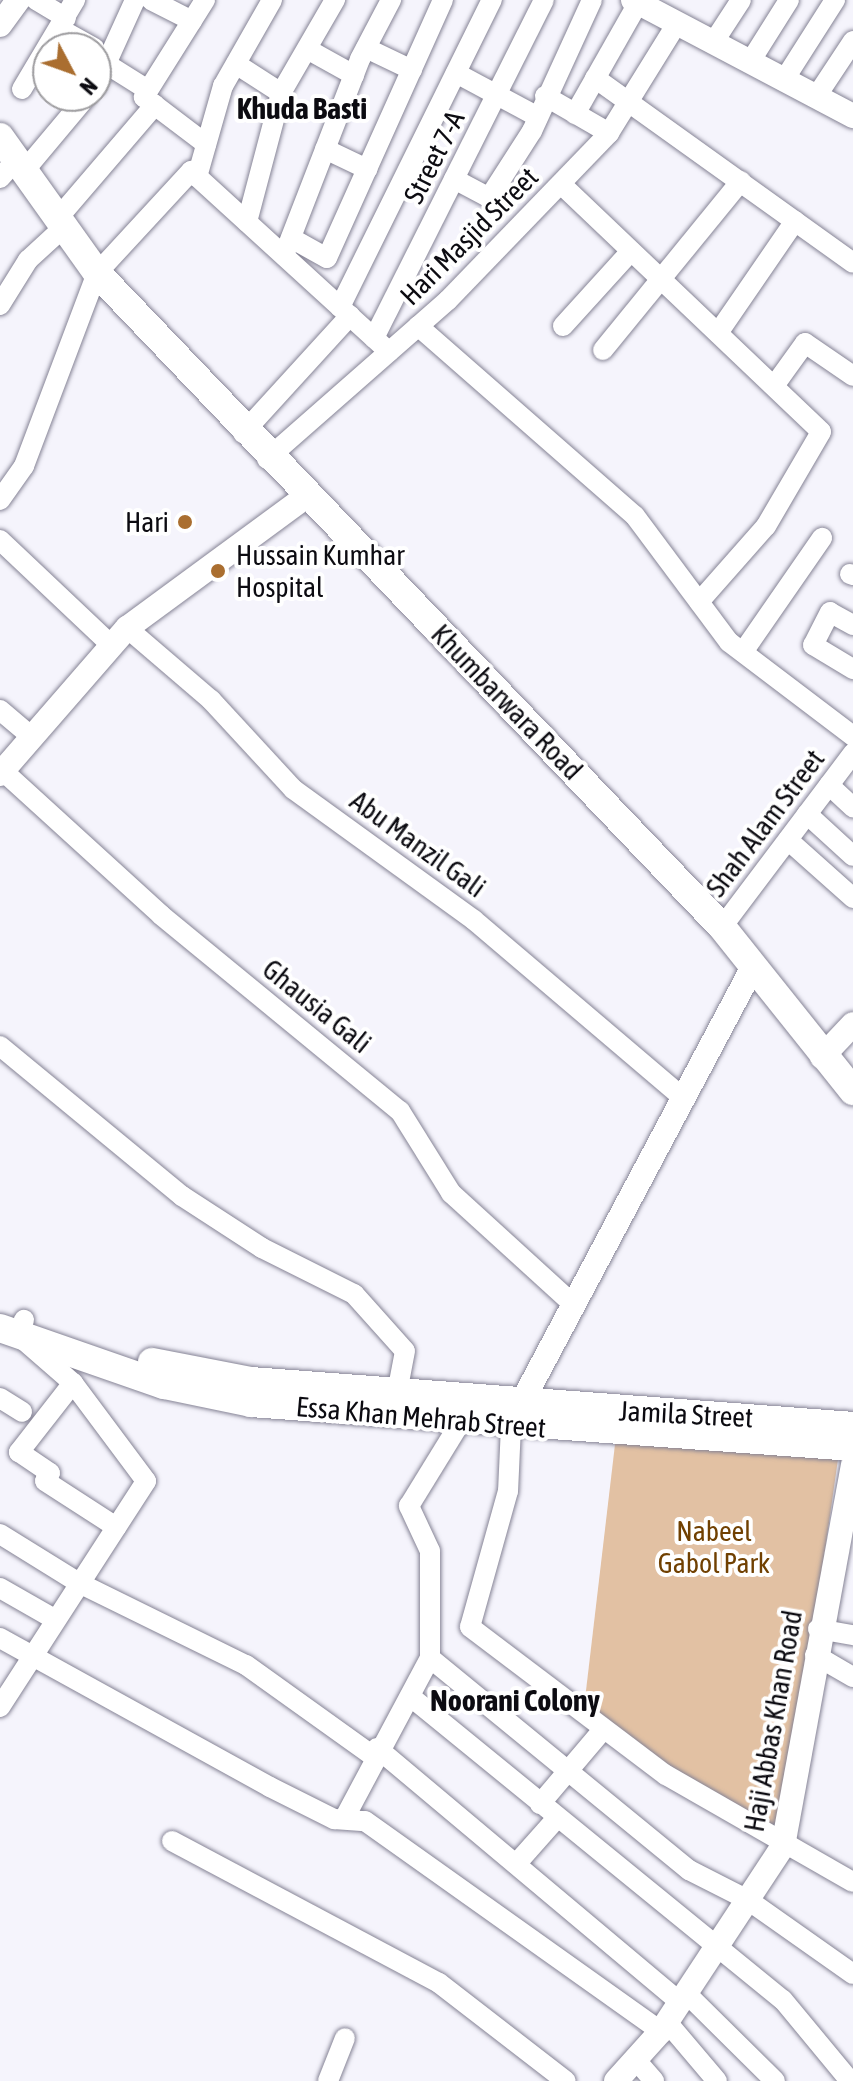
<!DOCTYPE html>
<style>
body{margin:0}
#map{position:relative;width:853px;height:2081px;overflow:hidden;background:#f5f4fc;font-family:"Asap Condensed",sans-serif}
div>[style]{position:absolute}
.green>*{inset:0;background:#e2c1a3}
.roads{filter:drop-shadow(0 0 2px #858395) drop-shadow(0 0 2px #858395)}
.minor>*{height:20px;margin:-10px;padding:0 10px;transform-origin:10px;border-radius:10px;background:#fff}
.tertiary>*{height:24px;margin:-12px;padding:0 12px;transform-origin:12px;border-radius:12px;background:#fff}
.secondary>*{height:28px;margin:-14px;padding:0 14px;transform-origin:14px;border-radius:14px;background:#fff}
.dots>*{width:22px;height:22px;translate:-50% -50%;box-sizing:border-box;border:4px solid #fff;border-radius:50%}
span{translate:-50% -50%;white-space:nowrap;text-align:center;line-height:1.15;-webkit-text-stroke:8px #fff;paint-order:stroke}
.street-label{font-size:28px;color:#0c0b11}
.poi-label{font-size:28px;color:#0c0b11}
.right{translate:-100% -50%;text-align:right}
.left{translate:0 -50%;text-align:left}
.park-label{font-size:28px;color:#704001}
.neighbourhood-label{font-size:30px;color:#0c0b11;font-weight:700}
.north{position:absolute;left:32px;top:32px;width:80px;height:80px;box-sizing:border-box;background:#fff;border:2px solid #9e9da0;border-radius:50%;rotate:131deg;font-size:22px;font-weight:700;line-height:32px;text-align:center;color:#0c0b11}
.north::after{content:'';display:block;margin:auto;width:28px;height:36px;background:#aa6e30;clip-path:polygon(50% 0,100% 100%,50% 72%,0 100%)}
</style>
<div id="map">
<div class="green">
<i style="clip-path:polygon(618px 1419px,842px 1431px,783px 1846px,583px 1716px)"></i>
</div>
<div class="roads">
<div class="minor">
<i style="left:36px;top:0;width:35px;rotate:31deg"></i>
<i style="left:151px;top:0;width:46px;rotate:27.1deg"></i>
<i style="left:205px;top:0;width:115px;rotate:122.2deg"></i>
<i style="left:144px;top:97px;width:78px;rotate:37.2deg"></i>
<i style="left:60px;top:29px;width:39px;rotate:29deg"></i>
<i style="left:713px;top:43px;width:51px;rotate:-56.9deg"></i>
<i style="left:366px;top:48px;width:51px;rotate:25.6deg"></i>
<i style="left:307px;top:49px;width:54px;rotate:29deg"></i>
<i style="left:750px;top:62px;width:73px;rotate:-57.8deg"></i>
<i style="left:236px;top:64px;width:54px;rotate:32.8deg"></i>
<i style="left:108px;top:65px;width:47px;rotate:32deg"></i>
<i style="left:456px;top:73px;width:93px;rotate:28.2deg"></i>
<i style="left:595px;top:78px;width:317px;rotate:35.6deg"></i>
<i style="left:784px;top:80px;width:95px;rotate:-57.5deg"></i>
<i style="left:96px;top:86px;width:94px;rotate:-65.6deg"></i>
<i style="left:22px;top:89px;width:104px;rotate:-59.2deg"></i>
<i style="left:545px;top:96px;width:74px;rotate:30deg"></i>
<i style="left:816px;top:97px;width:67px;rotate:-56.5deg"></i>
<i style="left:575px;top:114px;width:128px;rotate:-60.4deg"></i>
<i style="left:325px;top:149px;width:47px;rotate:25.5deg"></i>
<i style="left:24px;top:171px;width:98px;rotate:-50deg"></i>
<i style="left:197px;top:177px;width:95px;rotate:-74.1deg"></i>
<i style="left:223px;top:86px;width:99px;rotate:-60.3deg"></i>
<i style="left:0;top:178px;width:24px;rotate:-48deg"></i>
<i style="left:454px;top:179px;width:40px;rotate:28deg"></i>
<i style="left:489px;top:198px;width:80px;rotate:-57.3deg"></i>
<i style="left:532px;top:131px;width:144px;rotate:-65.4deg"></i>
<i style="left:561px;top:184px;width:359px;rotate:43.6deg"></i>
<i style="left:821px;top:432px;width:109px;rotate:120.3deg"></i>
<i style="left:766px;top:526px;width:101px;rotate:131.4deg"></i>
<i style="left:58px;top:218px;width:149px;rotate:-49.4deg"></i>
<i style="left:247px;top:222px;width:133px;rotate:-75.2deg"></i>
<i style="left:281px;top:93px;width:108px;rotate:-59.9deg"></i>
<i style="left:291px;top:238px;width:41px;rotate:29.1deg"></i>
<i style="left:327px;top:258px;width:283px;rotate:-65.8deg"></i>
<i style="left:286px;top:250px;width:205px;rotate:-68.8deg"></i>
<i style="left:360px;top:59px;width:67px;rotate:-62.3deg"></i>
<i style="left:0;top:305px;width:53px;rotate:-58.1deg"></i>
<i style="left:28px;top:260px;width:49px;rotate:-42.5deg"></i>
<i style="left:340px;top:307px;width:343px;rotate:-63.7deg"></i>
<i style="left:418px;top:326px;width:288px;rotate:41.2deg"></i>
<i style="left:635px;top:516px;width:157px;rotate:53.3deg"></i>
<i style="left:729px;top:642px;width:156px;rotate:37.2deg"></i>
<i style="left:563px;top:326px;width:101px;rotate:-47.8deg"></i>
<i style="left:718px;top:333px;width:136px;rotate:-55.5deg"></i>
<i style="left:374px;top:338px;width:378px;rotate:-63.3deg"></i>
<i style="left:603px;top:350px;width:218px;rotate:-50.8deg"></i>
<i style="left:774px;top:386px;width:53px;rotate:-54.2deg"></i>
<i style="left:805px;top:343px;width:58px;rotate:34.5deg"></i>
<i style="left:243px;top:433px;width:159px;rotate:-47.6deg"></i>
<i style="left:267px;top:459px;width:241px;rotate:-41.3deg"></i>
<i style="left:448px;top:300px;width:232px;rotate:-46deg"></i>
<i style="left:609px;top:133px;width:127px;rotate:-58.2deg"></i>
<i style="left:0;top:500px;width:42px;rotate:-54.8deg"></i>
<i style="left:24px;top:466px;width:206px;rotate:-69.3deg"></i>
<i style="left:97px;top:273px;width:139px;rotate:-47.3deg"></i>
<i style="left:191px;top:171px;width:268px;rotate:42.4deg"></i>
<i style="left:0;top:540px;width:154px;rotate:43.4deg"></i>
<i style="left:850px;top:574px;width:3px;rotate:18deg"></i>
<i style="left:853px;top:625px;width:26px;rotate:-151deg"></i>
<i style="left:830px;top:612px;width:37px;rotate:117deg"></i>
<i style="left:813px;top:645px;width:47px;rotate:31deg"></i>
<i style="left:127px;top:628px;width:111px;rotate:40.6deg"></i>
<i style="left:211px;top:700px;width:121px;rotate:47.3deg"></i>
<i style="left:293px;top:789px;width:223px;rotate:35.9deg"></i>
<i style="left:474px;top:920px;width:275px;rotate:40.4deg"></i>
<i style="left:743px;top:652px;width:139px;rotate:-55.3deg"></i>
<i style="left:0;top:710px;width:42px;rotate:40.2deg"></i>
<i style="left:3px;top:771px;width:214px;rotate:42.3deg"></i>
<i style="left:161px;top:915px;width:309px;rotate:39.4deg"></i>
<i style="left:400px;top:1111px;width:97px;rotate:58.1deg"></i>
<i style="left:451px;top:1193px;width:165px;rotate:42.3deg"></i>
<i style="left:829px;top:785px;width:33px;rotate:43deg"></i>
<i style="left:807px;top:814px;width:62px;rotate:42.4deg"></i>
<i style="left:788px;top:840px;width:87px;rotate:41.7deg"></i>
<i style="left:722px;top:927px;width:218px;rotate:-53deg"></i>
<i style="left:0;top:1046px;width:236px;rotate:39.5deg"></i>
<i style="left:182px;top:1196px;width:95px;rotate:33deg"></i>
<i style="left:262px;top:1248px;width:103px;rotate:26.6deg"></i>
<i style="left:354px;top:1294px;width:76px;rotate:48.2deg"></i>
<i style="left:405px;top:1351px;width:43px;rotate:100.8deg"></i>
<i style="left:73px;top:1383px;width:88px;rotate:128deg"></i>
<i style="left:19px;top:1452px;width:37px;rotate:34deg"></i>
<i style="left:50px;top:1473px;width:9px;rotate:122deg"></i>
<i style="left:45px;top:1481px;width:85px;rotate:32.9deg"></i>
<i style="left:0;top:1398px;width:26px;rotate:32deg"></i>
<i style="left:511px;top:1426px;width:65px;rotate:92.6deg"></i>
<i style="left:508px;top:1491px;width:141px;rotate:105.6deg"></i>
<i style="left:470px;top:1627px;width:246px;rotate:37.1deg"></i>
<i style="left:666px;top:1775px;width:215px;rotate:29.8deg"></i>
<i style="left:0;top:1534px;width:93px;rotate:31.8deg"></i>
<i style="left:79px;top:1583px;width:186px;rotate:26.2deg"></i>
<i style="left:246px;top:1665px;width:156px;rotate:35.6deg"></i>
<i style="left:0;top:1588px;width:64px;rotate:29.7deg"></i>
<i style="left:818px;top:1629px;width:36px;rotate:10deg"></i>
<i style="left:0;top:1638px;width:308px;rotate:28.9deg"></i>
<i style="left:270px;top:1787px;width:72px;rotate:26.6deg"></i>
<i style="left:334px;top:1819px;width:31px;rotate:4deg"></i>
<i style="left:365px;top:1821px;width:363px;rotate:35.4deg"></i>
<i style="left:815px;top:1655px;width:44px;rotate:30.1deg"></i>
<i style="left:430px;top:1658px;width:335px;rotate:39.3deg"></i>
<i style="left:689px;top:1870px;width:66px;rotate:27deg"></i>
<i style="left:748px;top:1900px;width:128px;rotate:35.2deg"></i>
<i style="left:411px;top:1697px;width:480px;rotate:39.2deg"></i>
<i style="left:783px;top:2000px;width:105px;rotate:50.4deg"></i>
<i style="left:0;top:1707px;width:269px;rotate:-57.1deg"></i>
<i style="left:146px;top:1481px;width:122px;rotate:-126.7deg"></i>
<i style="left:73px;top:1383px;width:72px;rotate:-139deg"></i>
<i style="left:19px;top:1336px;width:17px;rotate:-73deg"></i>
<i style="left:377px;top:1748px;width:395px;rotate:40deg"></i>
<i style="left:540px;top:1804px;width:96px;rotate:-49.7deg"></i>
<i style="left:344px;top:1819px;width:183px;rotate:-61.9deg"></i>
<i style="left:430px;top:1658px;width:107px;rotate:-90deg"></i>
<i style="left:430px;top:1551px;width:50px;rotate:-115deg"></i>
<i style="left:409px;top:1506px;width:113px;rotate:-58.4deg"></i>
<i style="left:172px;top:1841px;width:302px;rotate:28deg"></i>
<i style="left:439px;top:1983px;width:160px;rotate:37.7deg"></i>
<i style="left:517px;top:1863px;width:60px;rotate:-48.4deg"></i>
<i style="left:686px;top:1993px;width:125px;rotate:44.7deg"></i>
<i style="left:667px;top:2022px;width:77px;rotate:49.7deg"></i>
<i style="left:635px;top:2059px;width:29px;rotate:49deg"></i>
<i style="left:328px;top:2081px;width:46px;rotate:-68.4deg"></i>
</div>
<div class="tertiary">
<i style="left:633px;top:0;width:249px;rotate:27.8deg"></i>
<i style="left:0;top:25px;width:31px;rotate:-54deg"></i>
<i style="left:0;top:774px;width:194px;rotate:-49deg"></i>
<i style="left:127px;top:628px;width:225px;rotate:-36.3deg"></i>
<i style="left:822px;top:1057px;width:45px;rotate:-46.8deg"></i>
<i style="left:514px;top:1417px;width:510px;rotate:-62.03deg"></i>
<i style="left:616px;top:2081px;width:67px;rotate:-48deg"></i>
<i style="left:661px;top:2031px;width:222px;rotate:-56.6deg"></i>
<i style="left:783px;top:1846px;width:388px;rotate:-79.6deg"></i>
</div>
<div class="secondary">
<i style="left:0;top:137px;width:167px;rotate:54.5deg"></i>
<i style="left:97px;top:273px;width:905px;rotate:46.3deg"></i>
<i style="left:722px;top:927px;width:210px;rotate:51.4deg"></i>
<i style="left:0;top:1328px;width:174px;rotate:19.2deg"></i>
<i style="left:164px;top:1385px;width:89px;rotate:11.7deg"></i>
<i style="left:251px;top:1403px;width:604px;rotate:4.18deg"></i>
<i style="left:152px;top:1362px;width:101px;rotate:10.9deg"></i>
<i style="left:251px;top:1381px;width:604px;rotate:4.27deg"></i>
</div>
</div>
<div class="dots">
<i style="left:185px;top:522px;background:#aa6e30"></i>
<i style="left:218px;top:571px;background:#aa6e30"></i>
</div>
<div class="street-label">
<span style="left:434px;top:157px;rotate:-63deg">Street 7-A</span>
<span style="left:469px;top:236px;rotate:-45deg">Hari Masjid Street</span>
<span style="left:507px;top:702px;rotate:46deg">Khumbarwara Road</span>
<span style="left:765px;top:823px;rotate:-53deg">Shah Alam Street</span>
<span style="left:418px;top:844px;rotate:36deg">Abu Manzil Gali</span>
<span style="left:317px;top:1006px;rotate:39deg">Ghausia Gali</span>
<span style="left:686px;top:1414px;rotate:3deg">Jamila Street</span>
<span style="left:421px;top:1417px;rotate:5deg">Essa Khan Mehrab Street</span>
<span style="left:773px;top:1721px;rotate:-80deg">Haji Abbas Khan Road</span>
</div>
<div class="poi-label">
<span class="right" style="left:169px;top:522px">Hari</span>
<span class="left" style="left:236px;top:571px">Hussain Kumhar<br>Hospital</span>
</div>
<div class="park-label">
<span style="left:714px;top:1547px">Nabeel<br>Gabol Park</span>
</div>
<div class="neighbourhood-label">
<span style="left:302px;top:108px">Khuda Basti</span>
<span style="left:515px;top:1700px">Noorani Colony</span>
</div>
<div class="north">N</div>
</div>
